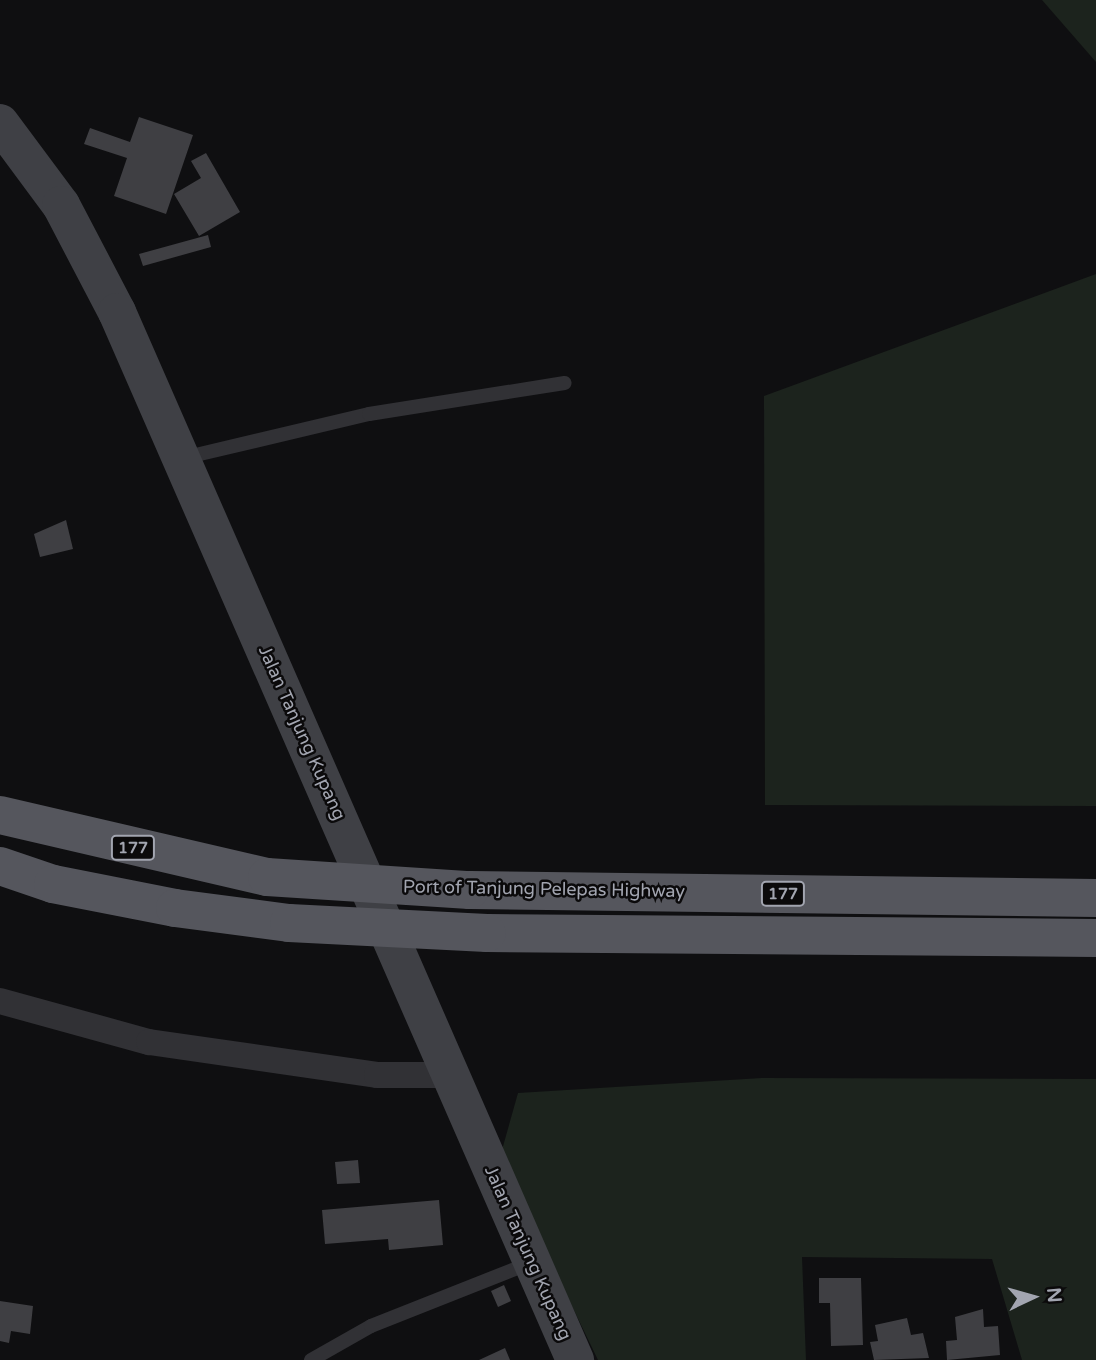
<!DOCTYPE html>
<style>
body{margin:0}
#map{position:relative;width:1096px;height:1360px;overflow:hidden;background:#0f0f11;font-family:"Varela Round",sans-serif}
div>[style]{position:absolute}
.green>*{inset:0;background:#1c231d}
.building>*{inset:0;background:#3f3f43}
.service>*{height:14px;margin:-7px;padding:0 7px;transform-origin:7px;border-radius:7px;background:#313135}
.minor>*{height:26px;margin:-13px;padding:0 13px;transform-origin:13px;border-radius:13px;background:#313135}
.secondary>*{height:38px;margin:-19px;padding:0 19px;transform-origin:19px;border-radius:19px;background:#3f4045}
.trunk>*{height:38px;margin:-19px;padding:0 19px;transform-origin:19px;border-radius:19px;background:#55565d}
.trunk-bridge>*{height:38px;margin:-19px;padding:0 19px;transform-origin:19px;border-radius:19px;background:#55565d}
span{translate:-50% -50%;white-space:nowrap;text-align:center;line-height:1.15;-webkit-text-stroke:5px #0b0a0b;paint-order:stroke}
.shield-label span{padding:2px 5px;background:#0b0a0b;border:2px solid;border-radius:5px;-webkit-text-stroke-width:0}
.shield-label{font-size:16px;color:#a2a5b0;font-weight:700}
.street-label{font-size:18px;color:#a2a5b0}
.north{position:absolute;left:998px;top:1262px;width:70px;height:70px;-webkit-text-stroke:5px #0b0a0b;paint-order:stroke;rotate:85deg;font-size:19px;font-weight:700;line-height:28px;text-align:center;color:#a2a5b0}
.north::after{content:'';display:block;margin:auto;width:24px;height:32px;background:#a2a5b0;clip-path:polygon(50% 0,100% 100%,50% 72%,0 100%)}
</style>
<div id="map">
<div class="green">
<i style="clip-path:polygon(1042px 0,1096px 0,1096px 62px)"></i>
<i style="clip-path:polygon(1096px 274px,1096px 806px,765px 805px,764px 396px)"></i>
<i style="clip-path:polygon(762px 1078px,1096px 1079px,1096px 1360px,1022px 1360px,992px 1259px,802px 1257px,806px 1360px,598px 1360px,500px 1157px,518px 1093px)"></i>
</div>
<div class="building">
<i style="clip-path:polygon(139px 117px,193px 135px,166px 214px,114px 196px,127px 158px,84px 144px,90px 128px,130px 142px)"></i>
<i style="clip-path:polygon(206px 153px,240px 212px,199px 236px,174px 194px,201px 178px,191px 161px)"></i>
<i style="clip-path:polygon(208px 235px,211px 247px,143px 266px,139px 254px)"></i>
<i style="clip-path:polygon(66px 520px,73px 549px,40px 557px,34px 534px)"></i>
<i style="clip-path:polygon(358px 1160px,360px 1183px,337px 1184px,335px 1162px)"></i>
<i style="clip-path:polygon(439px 1200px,443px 1245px,389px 1250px,388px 1239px,325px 1244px,322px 1210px)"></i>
<i style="clip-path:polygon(819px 1278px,861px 1278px,863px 1345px,831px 1346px,830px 1303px,819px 1303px)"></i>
<i style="clip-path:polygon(504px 1285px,511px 1301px,498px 1307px,491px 1291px)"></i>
<i style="clip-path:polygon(0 1301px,33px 1306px,30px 1334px,11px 1331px,9px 1343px,0 1341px)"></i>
<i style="clip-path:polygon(983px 1309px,984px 1327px,998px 1326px,1000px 1355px,947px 1360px,946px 1341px,957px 1340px,955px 1317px)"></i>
<i style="clip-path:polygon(907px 1318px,911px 1335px,923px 1333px,929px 1358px,874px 1360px,870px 1342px,878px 1341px,875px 1325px)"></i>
<i style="clip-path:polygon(505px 1348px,510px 1360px,479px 1360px)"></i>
</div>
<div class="service">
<i style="left:183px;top:458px;width:191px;rotate:-13.3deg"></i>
<i style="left:369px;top:414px;width:198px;rotate:-9deg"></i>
<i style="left:311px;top:1360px;width:69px;rotate:-29.5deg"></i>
<i style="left:371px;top:1326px;width:171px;rotate:-21.6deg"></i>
</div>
<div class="minor">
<i style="left:0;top:1001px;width:155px;rotate:15.4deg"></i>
<i style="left:149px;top:1042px;width:230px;rotate:8.2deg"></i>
<i style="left:377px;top:1075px;width:75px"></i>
</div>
<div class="secondary">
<i style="left:0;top:123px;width:102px;rotate:53.4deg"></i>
<i style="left:61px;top:205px;width:121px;rotate:62.4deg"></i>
<i style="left:117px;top:312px;width:1144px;rotate:66.39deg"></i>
</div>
<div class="trunk">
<i style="left:0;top:815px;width:274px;rotate:13.1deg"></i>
<i style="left:0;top:866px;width:56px;rotate:18.8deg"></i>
<i style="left:53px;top:884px;width:124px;rotate:11.1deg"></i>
<i style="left:175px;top:908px;width:115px;rotate:7.5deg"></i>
<i style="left:470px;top:890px;width:626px;rotate:0.73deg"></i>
<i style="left:487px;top:933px;width:609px;rotate:0.47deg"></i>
</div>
<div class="trunk-bridge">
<i style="left:267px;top:877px;width:203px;rotate:3.7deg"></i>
<i style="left:289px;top:923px;width:198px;rotate:2.9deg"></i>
</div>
<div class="shield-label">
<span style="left:133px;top:848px">177</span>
<span style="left:783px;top:894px">177</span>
</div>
<div class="street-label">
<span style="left:302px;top:733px;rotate:66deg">Jalan Tanjung Kupang</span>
<span style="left:544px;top:889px;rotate:1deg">Port of Tanjung Pelepas Highway</span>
<span style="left:528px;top:1253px;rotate:66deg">Jalan Tanjung Kupang</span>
</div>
<div class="north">N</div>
</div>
